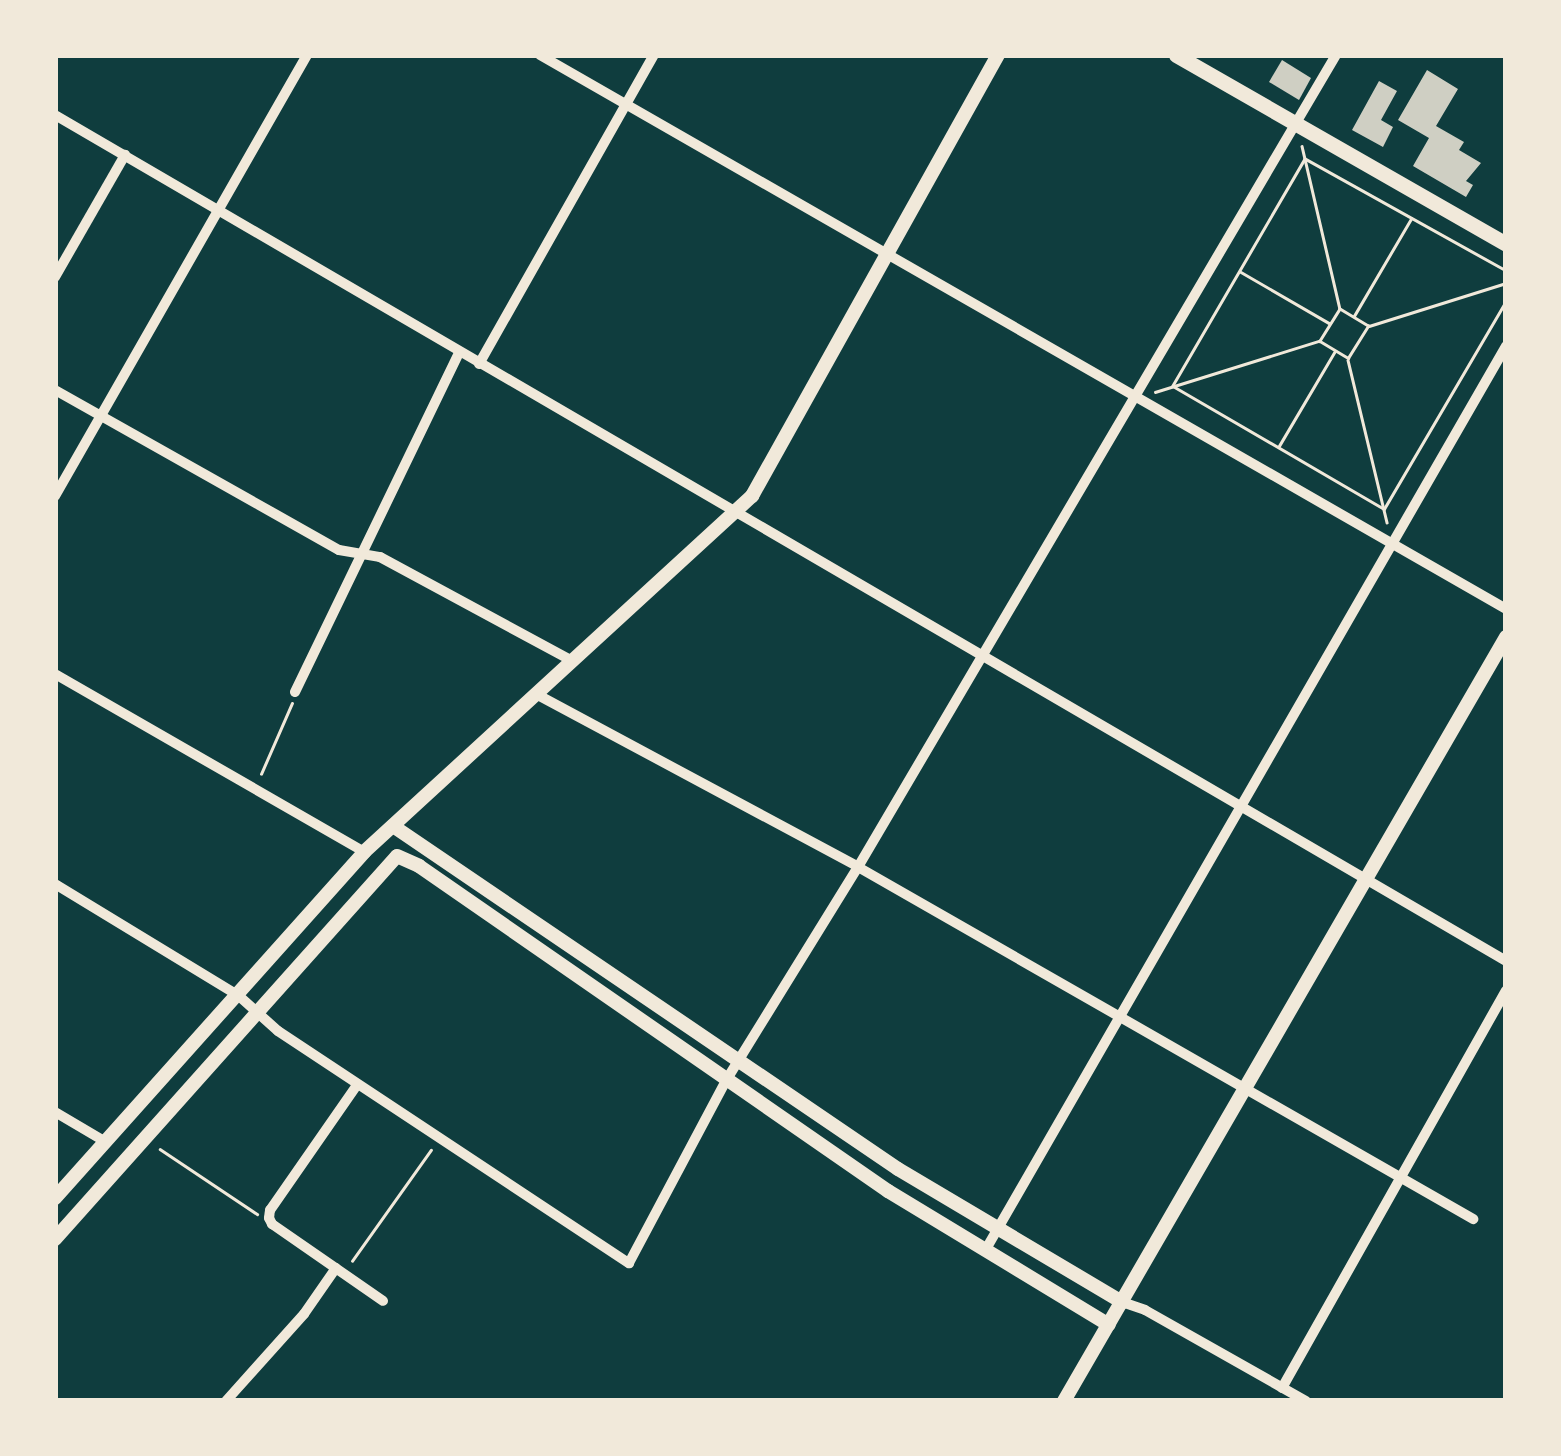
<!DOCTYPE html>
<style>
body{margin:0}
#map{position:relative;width:1561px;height:1456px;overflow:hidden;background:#0f3d3e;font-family:Cabin,sans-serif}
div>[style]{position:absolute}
.building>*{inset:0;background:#cfcfc3}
.path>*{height:2.5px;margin:-1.25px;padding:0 1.25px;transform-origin:1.25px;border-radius:1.25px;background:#f1e9da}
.minor>*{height:10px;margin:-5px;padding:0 5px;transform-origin:5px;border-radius:5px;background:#f1e9da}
.tertiary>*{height:14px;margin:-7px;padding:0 7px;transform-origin:7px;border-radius:7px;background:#f1e9da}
.secondary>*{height:15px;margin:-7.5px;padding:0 7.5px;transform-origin:7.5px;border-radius:7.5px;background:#f1e9da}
span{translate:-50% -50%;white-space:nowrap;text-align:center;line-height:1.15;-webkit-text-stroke:10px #f1e9da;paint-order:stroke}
.frame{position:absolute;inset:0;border:58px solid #f1e9da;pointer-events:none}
</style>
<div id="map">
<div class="building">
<i style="clip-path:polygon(1282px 60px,1311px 78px,1299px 100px,1269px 82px)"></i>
<i style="clip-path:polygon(1427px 70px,1458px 89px,1436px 126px,1464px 142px,1459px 150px,1481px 163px,1466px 181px,1473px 185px,1466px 197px,1413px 166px,1429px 138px,1398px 120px)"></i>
<i style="clip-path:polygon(1379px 81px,1397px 91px,1381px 120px,1393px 127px,1383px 147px,1352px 130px)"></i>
</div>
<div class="path">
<i style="left:1302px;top:146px;width:167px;rotate:76.9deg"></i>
<i style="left:1340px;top:309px;width:38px;rotate:122deg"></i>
<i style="left:1320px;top:341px;width:33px;rotate:31deg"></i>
<i style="left:1348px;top:358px;width:38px;rotate:-58deg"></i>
<i style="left:1368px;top:326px;width:33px;rotate:-149deg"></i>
<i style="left:1506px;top:271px;width:230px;rotate:-150.9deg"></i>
<i style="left:1305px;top:159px;width:263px;rotate:120.2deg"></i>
<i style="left:1173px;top:386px;width:244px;rotate:30.2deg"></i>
<i style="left:1384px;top:509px;width:241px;rotate:-59.6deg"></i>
<i style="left:1241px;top:272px;width:102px;rotate:30.1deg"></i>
<i style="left:1354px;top:316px;width:113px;rotate:-59.6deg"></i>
<i style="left:1369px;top:326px;width:144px;rotate:-17.4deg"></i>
<i style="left:1348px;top:360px;width:167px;rotate:76.5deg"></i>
<i style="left:1155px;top:392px;width:172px;rotate:-17.3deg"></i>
<i style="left:1279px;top:446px;width:110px;rotate:-59.5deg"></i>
<i style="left:261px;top:774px;width:77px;rotate:-66.4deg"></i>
<i style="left:160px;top:1149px;width:117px;rotate:33.8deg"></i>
<i style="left:352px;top:1261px;width:136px;rotate:-54.6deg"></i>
</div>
<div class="minor">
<i style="left:540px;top:55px;width:1114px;rotate:29.83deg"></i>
<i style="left:55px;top:115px;width:1680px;rotate:30.24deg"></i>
<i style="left:55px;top:277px;width:141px;rotate:-60.2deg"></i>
<i style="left:479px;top:364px;width:355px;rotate:-60.5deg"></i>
<i style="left:55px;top:390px;width:326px;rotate:29.4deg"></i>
<i style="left:339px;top:550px;width:42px;rotate:9.7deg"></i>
<i style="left:380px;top:557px;width:218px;rotate:28.4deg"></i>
<i style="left:55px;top:496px;width:508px;rotate:-60.26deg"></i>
<i style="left:55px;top:674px;width:357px;rotate:29.9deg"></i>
<i style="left:295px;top:692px;width:377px;rotate:-64.2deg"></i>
<i style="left:536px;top:694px;width:366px;rotate:28.2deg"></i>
<i style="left:858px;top:867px;width:709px;rotate:29.78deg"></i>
<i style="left:55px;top:884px;width:215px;rotate:31.3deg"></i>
<i style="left:239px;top:996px;width:52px;rotate:41.9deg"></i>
<i style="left:278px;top:1031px;width:421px;rotate:33.5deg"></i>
<i style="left:629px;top:1263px;width:208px;rotate:-62deg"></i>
<i style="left:727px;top:1079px;width:249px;rotate:-58.3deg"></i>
<i style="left:858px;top:867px;width:942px;rotate:-59.52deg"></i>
<i style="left:357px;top:1085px;width:152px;rotate:124.8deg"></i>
<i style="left:270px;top:1210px;width:8px;rotate:97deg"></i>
<i style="left:269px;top:1218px;width:7px;rotate:63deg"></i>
<i style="left:272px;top:1224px;width:135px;rotate:34.7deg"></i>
<i style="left:55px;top:1112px;width:59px;rotate:30.5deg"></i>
<i style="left:986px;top:1249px;width:1042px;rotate:-60.06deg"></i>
<i style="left:1122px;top:1302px;width:24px;rotate:19deg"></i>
<i style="left:1145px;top:1310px;width:185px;rotate:29.5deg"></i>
<i style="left:1282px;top:1388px;width:456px;rotate:-60.6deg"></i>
<i style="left:226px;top:1401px;width:117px;rotate:-48.1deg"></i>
<i style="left:304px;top:1314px;width:56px;rotate:-55.2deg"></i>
</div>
<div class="tertiary">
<i style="left:393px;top:826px;width:610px;rotate:34.18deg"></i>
<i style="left:898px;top:1169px;width:261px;rotate:30.7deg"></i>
<i style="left:55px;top:1198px;width:464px;rotate:-48.2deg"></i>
<i style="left:364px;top:852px;width:527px;rotate:-42.54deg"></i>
<i style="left:752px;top:496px;width:505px;rotate:-60.85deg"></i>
<i style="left:55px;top:1239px;width:513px;rotate:-48.24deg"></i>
<i style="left:397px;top:856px;width:24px;rotate:24deg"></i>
<i style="left:419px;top:866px;width:571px;rotate:34.72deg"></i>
<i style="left:888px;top:1191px;width:258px;rotate:31.2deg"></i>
<i style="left:1064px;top:1401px;width:883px;rotate:-59.95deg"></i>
</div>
<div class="secondary">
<i style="left:1176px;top:55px;width:380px;rotate:29.8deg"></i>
</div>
<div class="frame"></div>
</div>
